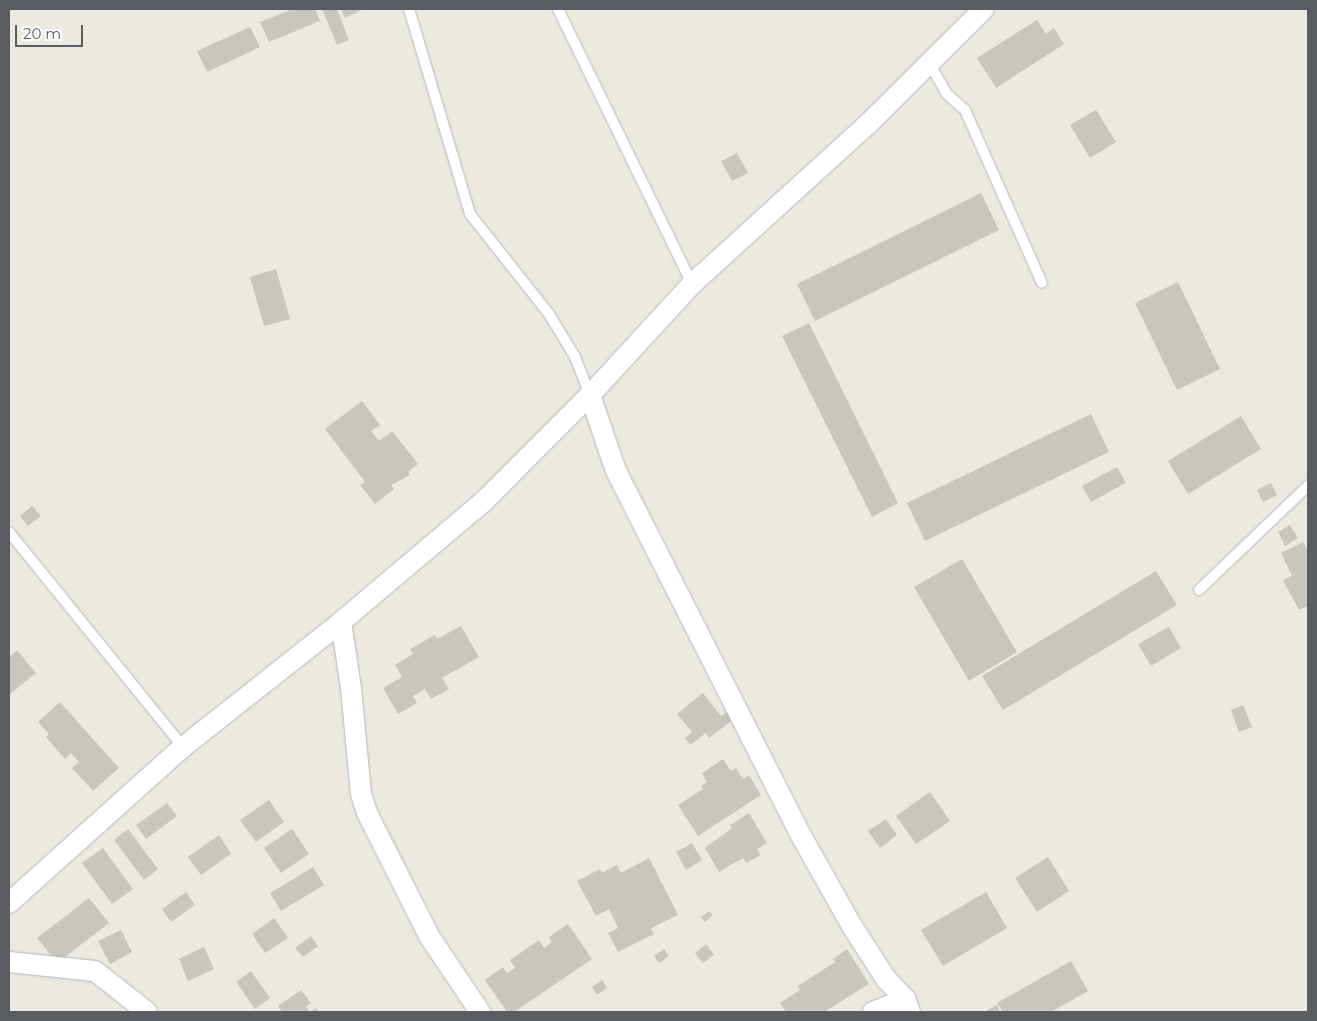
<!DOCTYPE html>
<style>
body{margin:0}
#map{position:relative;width:1317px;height:1021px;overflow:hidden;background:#eceae0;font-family:Montserrat,sans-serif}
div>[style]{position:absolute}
.building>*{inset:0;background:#c9c6bf}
.roads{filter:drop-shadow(0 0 1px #b6b8bd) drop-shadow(0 0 1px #b6b8bd)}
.service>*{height:10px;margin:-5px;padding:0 5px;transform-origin:5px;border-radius:5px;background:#fff}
.minor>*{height:20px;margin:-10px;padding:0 10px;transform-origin:10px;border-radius:10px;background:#fff}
span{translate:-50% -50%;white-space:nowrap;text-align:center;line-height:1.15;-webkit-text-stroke:5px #fff;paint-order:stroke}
.frame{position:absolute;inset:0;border:10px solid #595c61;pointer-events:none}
.scale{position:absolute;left:15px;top:25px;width:68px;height:22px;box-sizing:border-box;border:2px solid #595c61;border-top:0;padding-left:6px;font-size:15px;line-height:18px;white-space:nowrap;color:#595c61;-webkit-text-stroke:4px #fff;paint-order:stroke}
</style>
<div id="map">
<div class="building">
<i style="clip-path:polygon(293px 9px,315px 9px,320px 21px,269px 42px,260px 22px)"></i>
<i style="clip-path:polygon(322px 9px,337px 9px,349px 40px,337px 45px)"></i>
<i style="clip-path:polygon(341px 9px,361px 9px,362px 10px,345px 18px)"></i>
<i style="clip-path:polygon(1037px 20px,1046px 34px,1054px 28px,1064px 44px,996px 88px,977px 58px)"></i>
<i style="clip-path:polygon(250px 27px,260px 47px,207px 72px,197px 51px)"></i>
<i style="clip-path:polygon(1096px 110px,1116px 142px,1090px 158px,1070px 125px)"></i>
<i style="clip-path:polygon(737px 153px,748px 173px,732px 181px,721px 161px)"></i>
<i style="clip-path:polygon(981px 193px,999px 230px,815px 321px,797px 284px)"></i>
<i style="clip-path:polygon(276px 269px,290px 319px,264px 326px,250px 277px)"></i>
<i style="clip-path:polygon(1178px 282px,1220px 369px,1177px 390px,1135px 303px)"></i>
<i style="clip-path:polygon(809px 323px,898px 503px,872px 517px,782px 336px)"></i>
<i style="clip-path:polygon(362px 401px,380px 425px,371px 431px,379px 441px,392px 431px,418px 464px,408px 472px,410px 475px,391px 485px,394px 489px,375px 504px,360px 485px,365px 482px,325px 429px)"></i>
<i style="clip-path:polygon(1091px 414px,1109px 452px,925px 541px,907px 503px)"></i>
<i style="clip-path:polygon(1241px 416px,1261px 449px,1188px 494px,1168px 461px)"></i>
<i style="clip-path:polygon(1117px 467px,1126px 483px,1091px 502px,1082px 486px)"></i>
<i style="clip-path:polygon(1271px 483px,1277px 495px,1263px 502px,1257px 490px)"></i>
<i style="clip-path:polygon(32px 506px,41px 516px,28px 526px,20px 516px)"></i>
<i style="clip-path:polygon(1290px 525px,1298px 538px,1285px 546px,1278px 532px)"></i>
<i style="clip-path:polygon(1303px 542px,1308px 552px,1308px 606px,1299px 610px,1283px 580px,1292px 576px,1281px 553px)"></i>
<i style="clip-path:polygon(962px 559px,1017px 652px,969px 681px,914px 587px)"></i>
<i style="clip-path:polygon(1156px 571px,1177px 605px,1003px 710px,982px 676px)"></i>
<i style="clip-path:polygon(461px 626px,479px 657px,442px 678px,449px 689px,431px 699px,425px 689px,413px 696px,417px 703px,398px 714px,383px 688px,402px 677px,395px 665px,413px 654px,410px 649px,435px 635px,437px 639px)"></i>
<i style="clip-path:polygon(1169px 627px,1181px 648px,1151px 666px,1138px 644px)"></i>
<i style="clip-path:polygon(17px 650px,36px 673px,9px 695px,9px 657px)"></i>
<i style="clip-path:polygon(703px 693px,721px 716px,728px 711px,734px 719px,709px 738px,706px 733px,690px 745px,685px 738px,692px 732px,677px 714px)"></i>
<i style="clip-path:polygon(60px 702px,119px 768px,93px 791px,72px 768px,79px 762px,71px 753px,65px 759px,46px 737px,49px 734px,38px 722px)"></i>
<i style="clip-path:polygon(1243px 705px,1252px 727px,1239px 732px,1231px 710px)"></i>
<i style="clip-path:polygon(723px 759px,731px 771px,736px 768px,743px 779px,749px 775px,761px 795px,698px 836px,678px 805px,703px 789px,701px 786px,707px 782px,702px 773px)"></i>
<i style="clip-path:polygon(930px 792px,950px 821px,916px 844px,896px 816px)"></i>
<i style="clip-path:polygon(269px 800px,284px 822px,256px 842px,240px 820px)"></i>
<i style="clip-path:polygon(167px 803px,177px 816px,146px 839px,136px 825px)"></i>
<i style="clip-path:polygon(749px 813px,767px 843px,757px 849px,761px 855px,746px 863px,743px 858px,719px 872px,705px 848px,732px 828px,730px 825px)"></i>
<i style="clip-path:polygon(886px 819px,897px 835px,880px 848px,868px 831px)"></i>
<i style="clip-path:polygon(128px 829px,158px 869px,144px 880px,114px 840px)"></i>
<i style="clip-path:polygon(292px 829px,309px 854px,281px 873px,264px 848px)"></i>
<i style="clip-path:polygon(219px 835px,231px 854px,201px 875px,188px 857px)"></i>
<i style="clip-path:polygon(692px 843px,702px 860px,686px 870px,676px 852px)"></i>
<i style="clip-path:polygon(103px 848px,133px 889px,112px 904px,82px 863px)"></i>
<i style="clip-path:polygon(1048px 857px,1069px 891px,1037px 912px,1015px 878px)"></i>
<i style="clip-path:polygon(649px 858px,678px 915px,651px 928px,654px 934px,618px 952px,608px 933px,618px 928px,609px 909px,596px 916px,577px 881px,600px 869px,602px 873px,617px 865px,621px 873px)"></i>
<i style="clip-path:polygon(313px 867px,324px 885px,281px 911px,270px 893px)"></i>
<i style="clip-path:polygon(186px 892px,195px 905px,171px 922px,162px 909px)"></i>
<i style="clip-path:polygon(986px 892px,1007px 928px,943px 966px,921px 930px)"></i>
<i style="clip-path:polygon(89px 898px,109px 923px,57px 963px,37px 938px)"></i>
<i style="clip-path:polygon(709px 911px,713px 915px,705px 922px,701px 917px)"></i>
<i style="clip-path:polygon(274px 918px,288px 938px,265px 953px,252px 934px)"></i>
<i style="clip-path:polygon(568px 924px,592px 959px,514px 1012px,507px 1012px,485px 980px,503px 967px,507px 973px,515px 968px,510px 960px,539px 940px,544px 948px,552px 942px,549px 937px)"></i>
<i style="clip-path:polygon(121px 930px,132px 952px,110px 964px,98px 941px)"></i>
<i style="clip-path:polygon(311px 936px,318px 946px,303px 957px,295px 948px)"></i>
<i style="clip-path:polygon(706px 944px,714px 955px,703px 963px,695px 953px)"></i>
<i style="clip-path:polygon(204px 947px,214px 969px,188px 981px,179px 959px)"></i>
<i style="clip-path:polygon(664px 949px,669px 956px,659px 963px,654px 956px)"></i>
<i style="clip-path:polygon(847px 949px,869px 984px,824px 1012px,786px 1012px,780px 1003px,800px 990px,798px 986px,835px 962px,833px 959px)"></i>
<i style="clip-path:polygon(1071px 961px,1088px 991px,1051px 1012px,1003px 1012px,997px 1003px)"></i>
<i style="clip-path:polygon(251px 971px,270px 998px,255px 1009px,236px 982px)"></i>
<i style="clip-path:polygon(602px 980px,607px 988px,597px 995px,592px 987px)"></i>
<i style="clip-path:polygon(301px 990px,311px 1003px,306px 1007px,310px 1012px,316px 1008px,319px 1012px,282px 1012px,278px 1006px)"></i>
<i style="clip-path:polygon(997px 1005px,1000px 1012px,984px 1012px)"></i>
</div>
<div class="roads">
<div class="service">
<i style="left:409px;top:9px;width:214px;rotate:73.4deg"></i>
<i style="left:470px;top:214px;width:127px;rotate:51.7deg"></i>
<i style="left:549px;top:314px;width:50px;rotate:58.8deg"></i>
<i style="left:575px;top:357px;width:41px;rotate:68.5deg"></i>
<i style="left:558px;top:9px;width:306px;rotate:64deg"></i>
<i style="left:929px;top:63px;width:36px;rotate:60deg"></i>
<i style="left:947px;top:94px;width:24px;rotate:42deg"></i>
<i style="left:965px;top:110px;width:189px;rotate:66deg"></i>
<i style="left:9px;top:532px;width:277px;rotate:51deg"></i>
<i style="left:1199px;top:590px;width:151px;rotate:-43.7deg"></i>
</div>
<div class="minor">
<i style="left:590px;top:395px;width:80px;rotate:71.1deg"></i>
<i style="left:616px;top:471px;width:405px;rotate:63.1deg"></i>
<i style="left:799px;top:832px;width:108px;rotate:60.6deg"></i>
<i style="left:852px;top:926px;width:63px;rotate:57.3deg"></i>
<i style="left:886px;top:979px;width:28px;rotate:46deg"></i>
<i style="left:905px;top:999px;width:14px;rotate:69deg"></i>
<i style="left:341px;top:622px;width:67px;rotate:81.4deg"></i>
<i style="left:351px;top:688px;width:106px;rotate:84.6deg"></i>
<i style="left:361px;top:794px;width:22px;rotate:72deg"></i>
<i style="left:368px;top:815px;width:136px;rotate:63.2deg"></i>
<i style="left:429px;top:936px;width:92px;rotate:56.1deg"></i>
<i style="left:9px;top:903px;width:234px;rotate:-41.9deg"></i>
<i style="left:183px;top:747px;width:201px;rotate:-38.3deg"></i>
<i style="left:341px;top:622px;width:186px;rotate:-40.2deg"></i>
<i style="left:483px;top:502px;width:151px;rotate:-45deg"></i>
<i style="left:590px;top:395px;width:151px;rotate:-47.4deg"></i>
<i style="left:692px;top:284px;width:238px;rotate:-42.3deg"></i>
<i style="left:868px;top:124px;width:163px;rotate:-44.8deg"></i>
<i style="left:9px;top:962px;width:86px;rotate:6deg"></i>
<i style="left:95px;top:971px;width:66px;rotate:38.3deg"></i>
<i style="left:873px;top:1012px;width:35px;rotate:-22deg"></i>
</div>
</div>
<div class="frame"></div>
<div class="scale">20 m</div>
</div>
